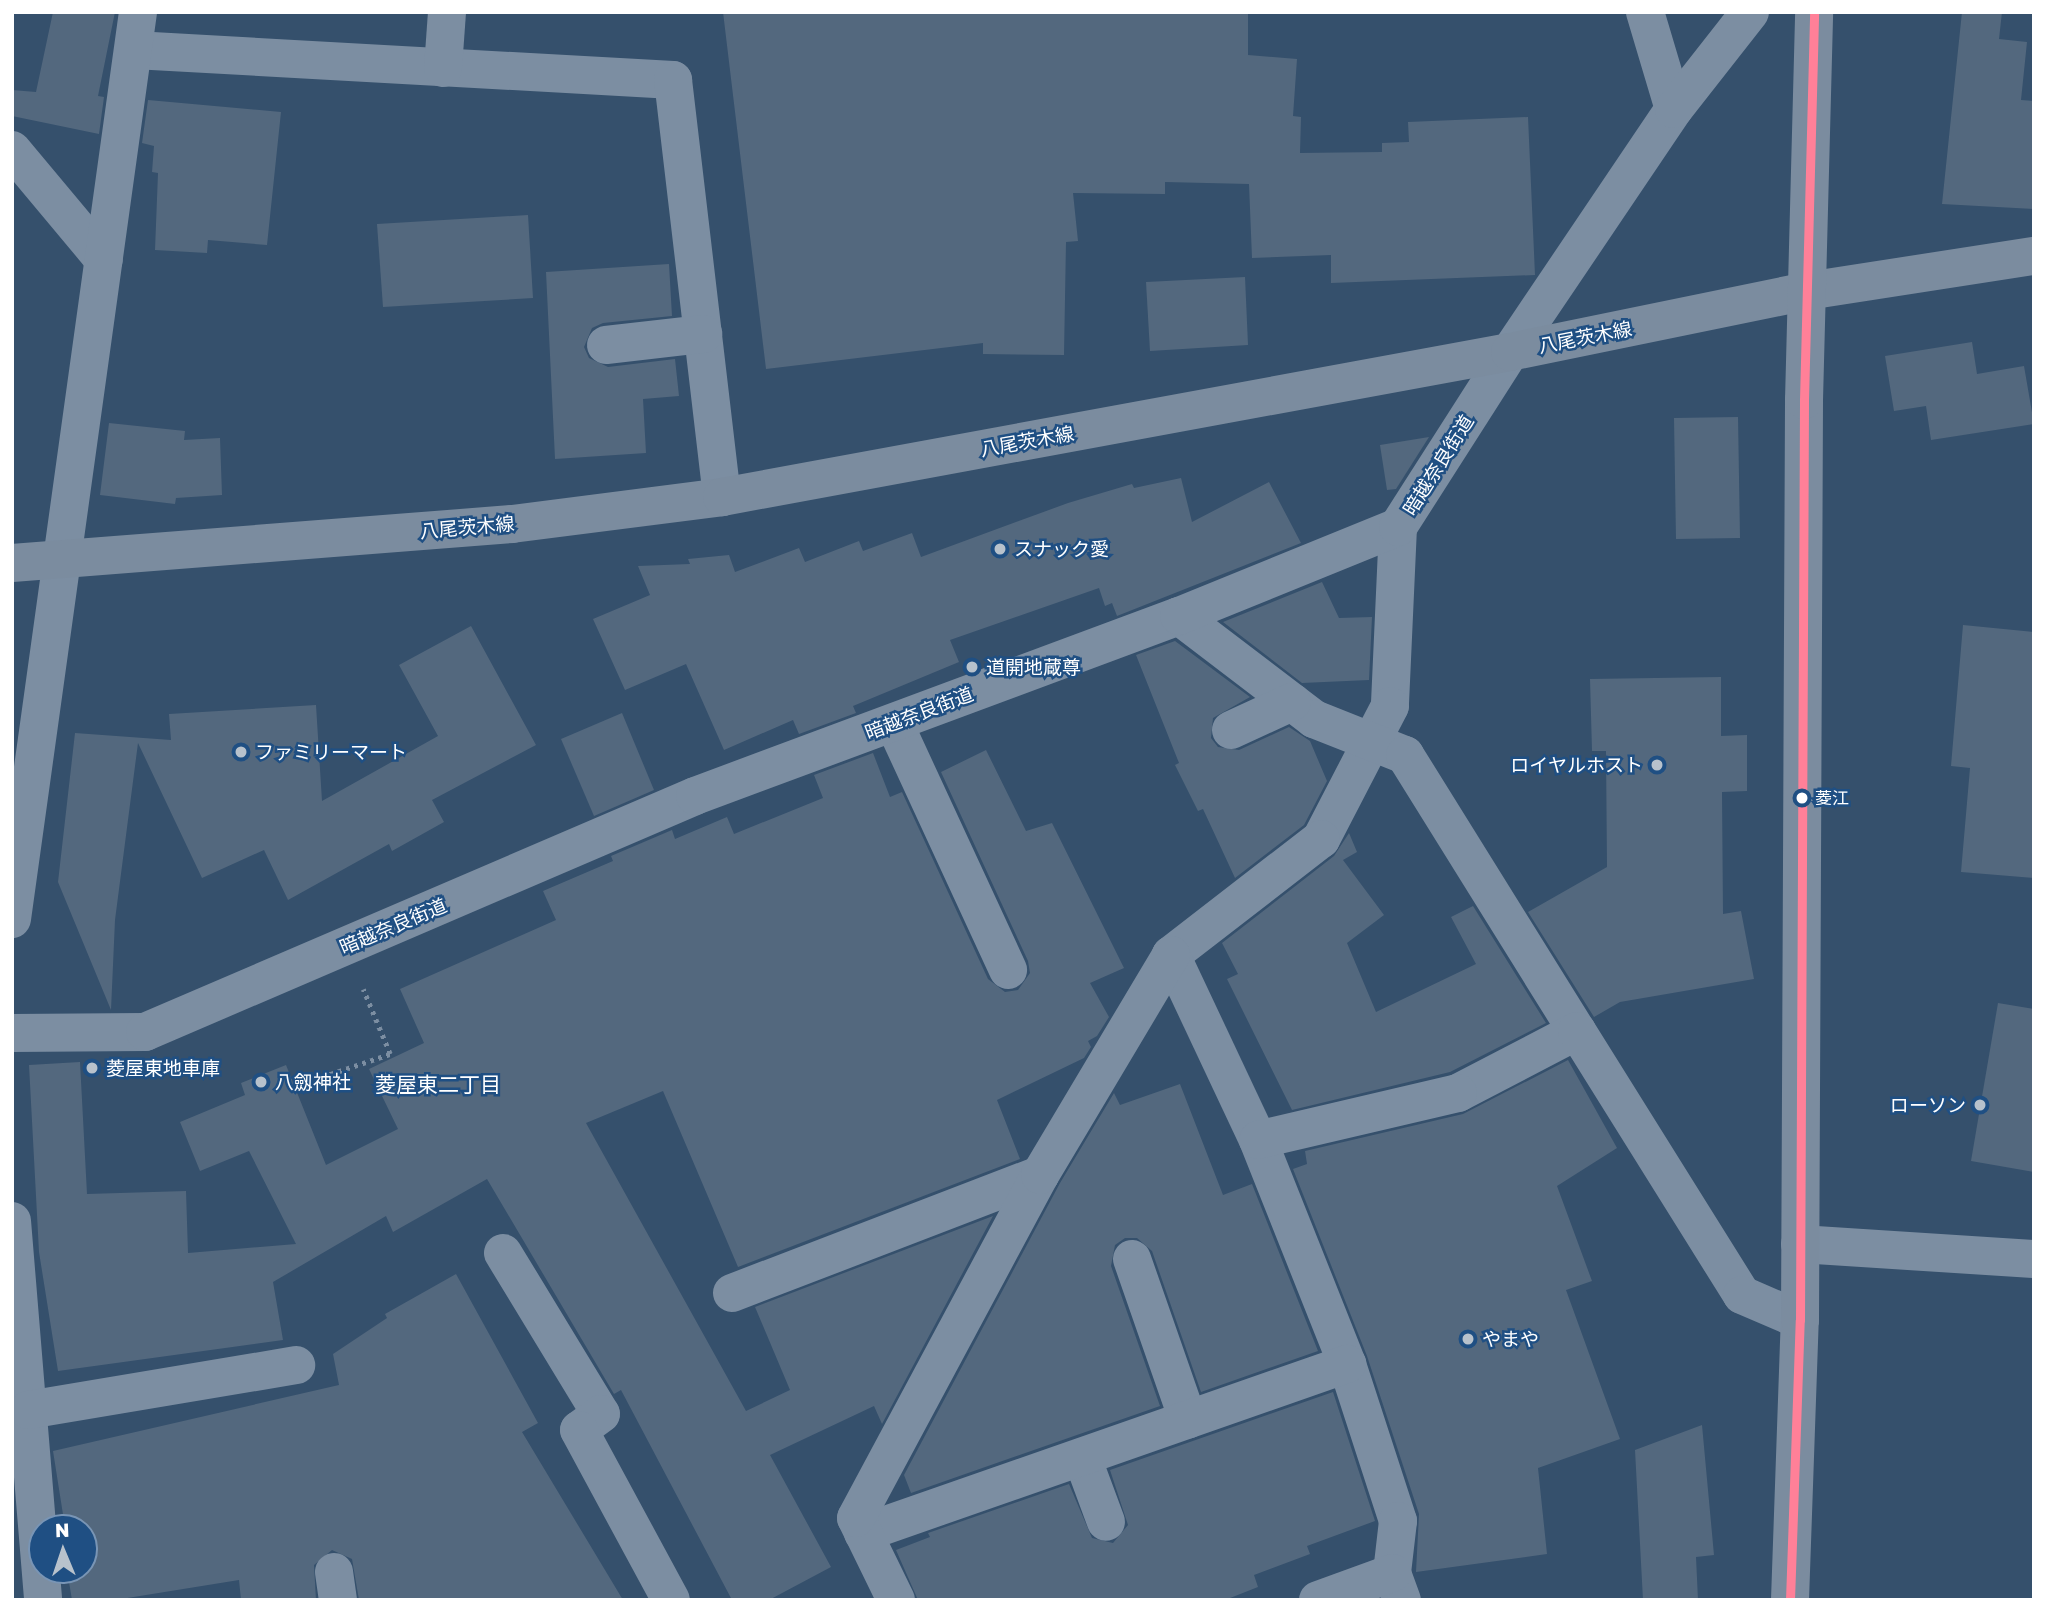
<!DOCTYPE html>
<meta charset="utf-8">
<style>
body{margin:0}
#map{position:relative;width:2046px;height:1612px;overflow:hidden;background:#35506c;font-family:"Golos Text","Noto Sans JP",sans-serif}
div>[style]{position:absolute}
.building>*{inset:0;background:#53687e}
.path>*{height:4.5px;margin-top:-2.25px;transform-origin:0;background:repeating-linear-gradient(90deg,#7c8ea2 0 3.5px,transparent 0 8.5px)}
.minor>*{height:38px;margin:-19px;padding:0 19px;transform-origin:19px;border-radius:19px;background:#7c8ea2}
.major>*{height:38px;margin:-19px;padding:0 19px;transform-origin:19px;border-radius:19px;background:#7b8c9f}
.bus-1>*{height:9px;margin:-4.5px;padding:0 4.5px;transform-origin:4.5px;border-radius:4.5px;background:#ff8098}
.dots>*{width:19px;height:19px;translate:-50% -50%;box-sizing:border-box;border:4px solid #1f4f83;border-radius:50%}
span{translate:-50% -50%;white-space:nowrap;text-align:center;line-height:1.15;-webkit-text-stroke:5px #1f4f83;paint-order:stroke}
.bus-label{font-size:17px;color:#fff}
.left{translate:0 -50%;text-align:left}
.street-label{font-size:19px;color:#fff}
.poi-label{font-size:19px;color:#fff}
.right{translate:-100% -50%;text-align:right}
.neighbourhood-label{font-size:21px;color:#fff}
.frame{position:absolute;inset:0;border:14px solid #fff;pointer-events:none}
.north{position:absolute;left:28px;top:1514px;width:70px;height:70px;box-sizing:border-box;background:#1f4f83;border:2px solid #7995b5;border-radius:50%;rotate:358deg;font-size:19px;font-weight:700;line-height:28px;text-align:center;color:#fff}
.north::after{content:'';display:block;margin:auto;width:24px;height:32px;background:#b8c2cc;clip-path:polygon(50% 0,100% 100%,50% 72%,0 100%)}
</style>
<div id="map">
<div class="building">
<i style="clip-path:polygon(53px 12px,115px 12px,98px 96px,104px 97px,99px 134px,12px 116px,12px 90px,36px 92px)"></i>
<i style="clip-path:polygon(723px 12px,1248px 12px,1248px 55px,1297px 59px,1293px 116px,1301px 117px,1300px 153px,1382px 152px,1382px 143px,1409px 142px,1408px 122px,1528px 117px,1535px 275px,1331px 283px,1331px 255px,1252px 258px,1249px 184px,1165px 182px,1165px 194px,1073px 193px,1078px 241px,1066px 242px,1064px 355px,983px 354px,983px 343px,766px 369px)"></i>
<i style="clip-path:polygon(1962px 12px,2002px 12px,1999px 39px,2027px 42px,2021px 100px,2034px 101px,2034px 209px,1942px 204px)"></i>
<i style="clip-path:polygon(148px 100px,281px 112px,267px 245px,208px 240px,207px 253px,155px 250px,158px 173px,152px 172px,154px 146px,142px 143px)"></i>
<i style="clip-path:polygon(528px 215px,533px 298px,383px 307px,377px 224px)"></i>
<i style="clip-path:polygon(669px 264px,672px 316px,603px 323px,592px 328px,584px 347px,589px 358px,608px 367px,675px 359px,679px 396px,643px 399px,646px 453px,555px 459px,546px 272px)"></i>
<i style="clip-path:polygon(1245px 277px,1248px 345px,1150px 351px,1146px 282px)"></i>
<i style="clip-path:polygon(1972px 342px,1977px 374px,2024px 366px,2034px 424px,1931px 440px,1926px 406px,1894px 411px,1885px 356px)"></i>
<i style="clip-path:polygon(1738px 417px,1740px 538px,1676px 539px,1674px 418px)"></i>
<i style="clip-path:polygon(109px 423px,185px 431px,184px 440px,220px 438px,222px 495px,176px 498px,175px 504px,100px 495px)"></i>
<i style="clip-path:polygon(1429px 437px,1396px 489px,1387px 490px,1380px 445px)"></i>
<i style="clip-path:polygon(1181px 478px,1192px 522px,1269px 482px,1301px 543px,1117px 616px,1112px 603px,1105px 606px,1099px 588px,950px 640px,959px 662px,853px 706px,856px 713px,799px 734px,793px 720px,724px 750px,686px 664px,625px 690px,593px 619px,650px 595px,638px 566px,690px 564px,688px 559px,729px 555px,735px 572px,799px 548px,805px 562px,859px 541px,863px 551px,912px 533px,921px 557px,1068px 503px,1132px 484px,1134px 488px)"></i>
<i style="clip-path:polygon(1322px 582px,1339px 618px,1372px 617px,1369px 680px,1302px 683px,1223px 622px)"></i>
<i style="clip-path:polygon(1963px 625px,2034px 632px,2034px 878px,1961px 872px,1970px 768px,1951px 766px)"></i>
<i style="clip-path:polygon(471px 626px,536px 745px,432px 800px,444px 822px,392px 851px,389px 844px,288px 900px,264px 850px,202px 878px,138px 743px,115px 920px,111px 1010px,58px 882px,75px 733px,171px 740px,169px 714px,316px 705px,322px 801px,438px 736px,399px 665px)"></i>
<i style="clip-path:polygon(1175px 641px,1250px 697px,1213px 718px,1211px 738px,1218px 747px,1239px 750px,1289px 727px,1310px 741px,1327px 781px,1304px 825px,1235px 878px,1203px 809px,1198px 811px,1175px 765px,1179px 763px,1136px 655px)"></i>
<i style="clip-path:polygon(1721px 677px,1721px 736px,1747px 735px,1747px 791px,1722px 792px,1723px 914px,1741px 911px,1754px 979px,1620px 1002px,1594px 1017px,1528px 912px,1607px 867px,1606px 751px,1592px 751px,1590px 679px)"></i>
<i style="clip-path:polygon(622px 713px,654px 790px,594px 816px,561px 739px)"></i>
<i style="clip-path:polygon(986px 750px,1026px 831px,1052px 823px,1124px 968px,1090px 983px,1109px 1017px,1097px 1036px,1088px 1041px,1091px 1047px,1084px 1058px,997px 1100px,1020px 1159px,738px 1267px,663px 1091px,586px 1123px,746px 1411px,790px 1390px,755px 1307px,993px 1216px,882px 1424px,874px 1406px,770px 1455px,831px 1567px,769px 1600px,732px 1600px,621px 1390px,614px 1394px,487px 1179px,393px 1232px,386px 1216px,273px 1282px,283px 1340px,58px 1371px,39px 1252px,29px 1065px,80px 1062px,87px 1194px,186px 1191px,188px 1253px,296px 1244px,249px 1151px,200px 1171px,180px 1122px,245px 1095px,241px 1083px,286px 1065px,326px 1165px,398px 1129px,369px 1069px,424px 1043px,400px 989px,556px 920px,543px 891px,613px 861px,611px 856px,672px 830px,675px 839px,727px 817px,734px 834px,823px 798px,814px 775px,873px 753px,890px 797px,902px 792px,988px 979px,1005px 992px,1018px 990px,1030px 973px,1028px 961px,941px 772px)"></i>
<i style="clip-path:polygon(1349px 833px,1357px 852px,1343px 860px,1384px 915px,1347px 943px,1376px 1012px,1476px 964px,1451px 917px,1473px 906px,1546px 1023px,1450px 1072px,1292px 1110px,1227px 979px,1238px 974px,1222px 943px,1334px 856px)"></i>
<i style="clip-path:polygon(1998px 1003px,2034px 1009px,2034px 1172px,1971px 1161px)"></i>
<i style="clip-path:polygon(1568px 1060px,1617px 1148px,1557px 1186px,1592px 1281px,1566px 1290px,1620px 1439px,1538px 1468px,1547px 1554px,1416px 1572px,1419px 1514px,1367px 1356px,1293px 1169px,1307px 1164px,1305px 1151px,1463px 1114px)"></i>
<i style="clip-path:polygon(1180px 1084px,1223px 1195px,1252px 1184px,1318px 1351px,1201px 1392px,1152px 1251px,1137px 1238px,1125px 1238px,1115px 1245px,1111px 1266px,1160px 1406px,911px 1493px,904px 1475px,1060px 1183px,1114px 1093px,1120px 1105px)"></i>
<i style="clip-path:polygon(456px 1274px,538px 1423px,522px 1432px,623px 1600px,359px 1600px,352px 1559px,332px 1550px,314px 1565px,316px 1600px,241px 1600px,239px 1580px,115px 1600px,72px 1600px,67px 1570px,84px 1570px,84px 1528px,61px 1528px,65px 1527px,53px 1451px,339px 1385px,333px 1354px,387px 1318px,385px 1314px)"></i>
<i style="clip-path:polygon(1333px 1392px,1375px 1521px,1307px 1546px,1310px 1554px,1254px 1575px,1258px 1587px,1225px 1600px,918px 1600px,896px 1550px,930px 1537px,928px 1533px,1069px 1484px,1092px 1538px,1113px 1543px,1128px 1525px,1110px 1470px)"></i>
<i style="clip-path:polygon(1702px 1425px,1714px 1555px,1696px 1557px,1698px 1600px,1643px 1600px,1635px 1450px)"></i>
</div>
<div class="path">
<i style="left:322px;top:1077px;width:72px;rotate:-18.7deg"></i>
<i style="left:390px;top:1054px;width:70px;rotate:-112.6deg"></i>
</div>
<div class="minor">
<i style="left:1645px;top:12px;width:101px;rotate:73.4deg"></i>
<i style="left:134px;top:50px;width:540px;rotate:3.19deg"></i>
<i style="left:673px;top:80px;width:420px;rotate:83.3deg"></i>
<i style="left:443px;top:68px;width:56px;rotate:-85.9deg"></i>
<i style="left:12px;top:150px;width:143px;rotate:50.1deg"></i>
<i style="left:606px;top:345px;width:98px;rotate:-6.5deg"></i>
<i style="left:1398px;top:527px;width:179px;rotate:92.6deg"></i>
<i style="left:1390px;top:706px;width:150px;rotate:117.4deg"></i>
<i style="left:1321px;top:839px;width:190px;rotate:142.3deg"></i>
<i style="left:1171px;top:955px;width:204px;rotate:64.8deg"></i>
<i style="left:1258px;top:1140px;width:241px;rotate:68.3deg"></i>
<i style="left:1347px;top:1364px;width:165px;rotate:72deg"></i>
<i style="left:1398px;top:1521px;width:52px;rotate:96.6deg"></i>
<i style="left:1392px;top:1573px;width:29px;rotate:70deg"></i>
<i style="left:1179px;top:616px;width:170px;rotate:37.3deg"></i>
<i style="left:1314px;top:719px;width:98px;rotate:21.6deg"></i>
<i style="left:1405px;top:755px;width:325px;rotate:58.1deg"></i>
<i style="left:1577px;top:1031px;width:134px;rotate:152.5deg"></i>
<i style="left:1458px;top:1093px;width:205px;rotate:166.8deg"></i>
<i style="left:894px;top:723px;width:272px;rotate:65.2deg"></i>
<i style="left:1231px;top:730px;width:67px;rotate:-24.7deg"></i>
<i style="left:12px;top:919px;width:916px;rotate:-82.09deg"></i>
<i style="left:1577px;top:1031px;width:311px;rotate:58deg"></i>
<i style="left:1742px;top:1295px;width:63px;rotate:23.3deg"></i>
<i style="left:12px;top:1033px;width:133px;rotate:-0.4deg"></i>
<i style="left:145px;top:1032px;width:598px;rotate:-23.22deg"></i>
<i style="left:695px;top:796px;width:516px;rotate:-20.4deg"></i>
<i style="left:1179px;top:616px;width:236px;rotate:-22.1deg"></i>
<i style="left:1398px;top:527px;width:208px;rotate:-57.4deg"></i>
<i style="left:1510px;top:352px;width:293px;rotate:-56deg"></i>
<i style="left:1674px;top:109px;width:123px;rotate:-51.9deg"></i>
<i style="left:12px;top:1221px;width:380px;rotate:85.3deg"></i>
<i style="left:1800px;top:1244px;width:234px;rotate:3.7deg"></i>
<i style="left:503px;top:1253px;width:188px;rotate:58.7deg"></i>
<i style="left:601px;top:1414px;width:27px;rotate:144deg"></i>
<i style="left:579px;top:1430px;width:193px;rotate:61.6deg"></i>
<i style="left:1132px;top:1259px;width:170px;rotate:70.8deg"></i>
<i style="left:732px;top:1293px;width:330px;rotate:-21deg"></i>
<i style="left:28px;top:1410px;width:272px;rotate:-9.5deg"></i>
<i style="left:1082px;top:1457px;width:69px;rotate:69.7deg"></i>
<i style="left:863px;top:1533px;width:513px;rotate:-19.25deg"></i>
<i style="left:334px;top:1572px;width:28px;rotate:82deg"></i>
<i style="left:896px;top:1600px;width:91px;rotate:-116deg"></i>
<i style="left:856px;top:1518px;width:389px;rotate:-61.8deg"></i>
<i style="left:1040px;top:1175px;width:256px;rotate:-59.2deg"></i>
<i style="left:1318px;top:1600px;width:79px;rotate:-20deg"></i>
</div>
<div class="major">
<i style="left:12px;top:563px;width:502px;rotate:-4.46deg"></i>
<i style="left:512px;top:524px;width:212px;rotate:-7.3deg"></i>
<i style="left:722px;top:497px;width:801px;rotate:-10.43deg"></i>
<i style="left:1510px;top:352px;width:303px;rotate:-11.6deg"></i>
<i style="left:1807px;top:291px;width:230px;rotate:-8.8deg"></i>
<i style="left:1790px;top:1600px;width:280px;rotate:-88deg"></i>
<i style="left:1800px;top:1320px;width:920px;rotate:-89.75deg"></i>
<i style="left:1804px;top:400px;width:388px;rotate:-88.5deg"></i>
</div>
<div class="bus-1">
<i style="left:1790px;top:1600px;width:280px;rotate:-88deg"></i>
<i style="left:1800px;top:1320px;width:920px;rotate:-89.75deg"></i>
<i style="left:1804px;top:400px;width:388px;rotate:-88.5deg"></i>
</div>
<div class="dots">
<i style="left:1000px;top:549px;background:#b8c2cc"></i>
<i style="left:972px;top:667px;background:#b8c2cc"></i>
<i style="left:241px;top:752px;background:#b8c2cc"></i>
<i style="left:1657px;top:765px;background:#b8c2cc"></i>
<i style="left:1802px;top:798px;background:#fff"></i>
<i style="left:92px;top:1068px;background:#b8c2cc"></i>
<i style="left:261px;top:1082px;background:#b8c2cc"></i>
<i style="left:1980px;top:1105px;background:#b8c2cc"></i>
<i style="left:1468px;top:1339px;background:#b8c2cc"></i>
</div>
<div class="bus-label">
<span class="left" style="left:1815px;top:798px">菱江</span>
</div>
<div class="street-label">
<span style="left:1585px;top:337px;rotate:-11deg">八尾茨木線</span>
<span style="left:1027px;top:441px;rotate:-10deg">八尾茨木線</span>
<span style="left:1438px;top:465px;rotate:-58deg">暗越奈良街道</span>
<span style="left:467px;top:527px;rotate:-5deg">八尾茨木線</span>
<span style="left:919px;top:713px;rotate:-21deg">暗越奈良街道</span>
<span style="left:393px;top:926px;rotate:-23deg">暗越奈良街道</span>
</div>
<div class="poi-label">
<span class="left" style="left:1014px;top:549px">スナック愛</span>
<span class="left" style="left:986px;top:667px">道開地蔵尊</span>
<span class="left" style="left:255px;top:752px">ファミリーマート</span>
<span class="right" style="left:1643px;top:765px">ロイヤルホスト</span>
<span class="left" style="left:106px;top:1068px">菱屋東地車庫</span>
<span class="left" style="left:275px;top:1082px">八劔神社</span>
<span class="right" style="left:1966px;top:1105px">ローソン</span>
<span class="left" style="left:1482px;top:1339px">やまや</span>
</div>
<div class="neighbourhood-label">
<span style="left:438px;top:1084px">菱屋東二丁目</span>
</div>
<div class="frame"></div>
<div class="north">N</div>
</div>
